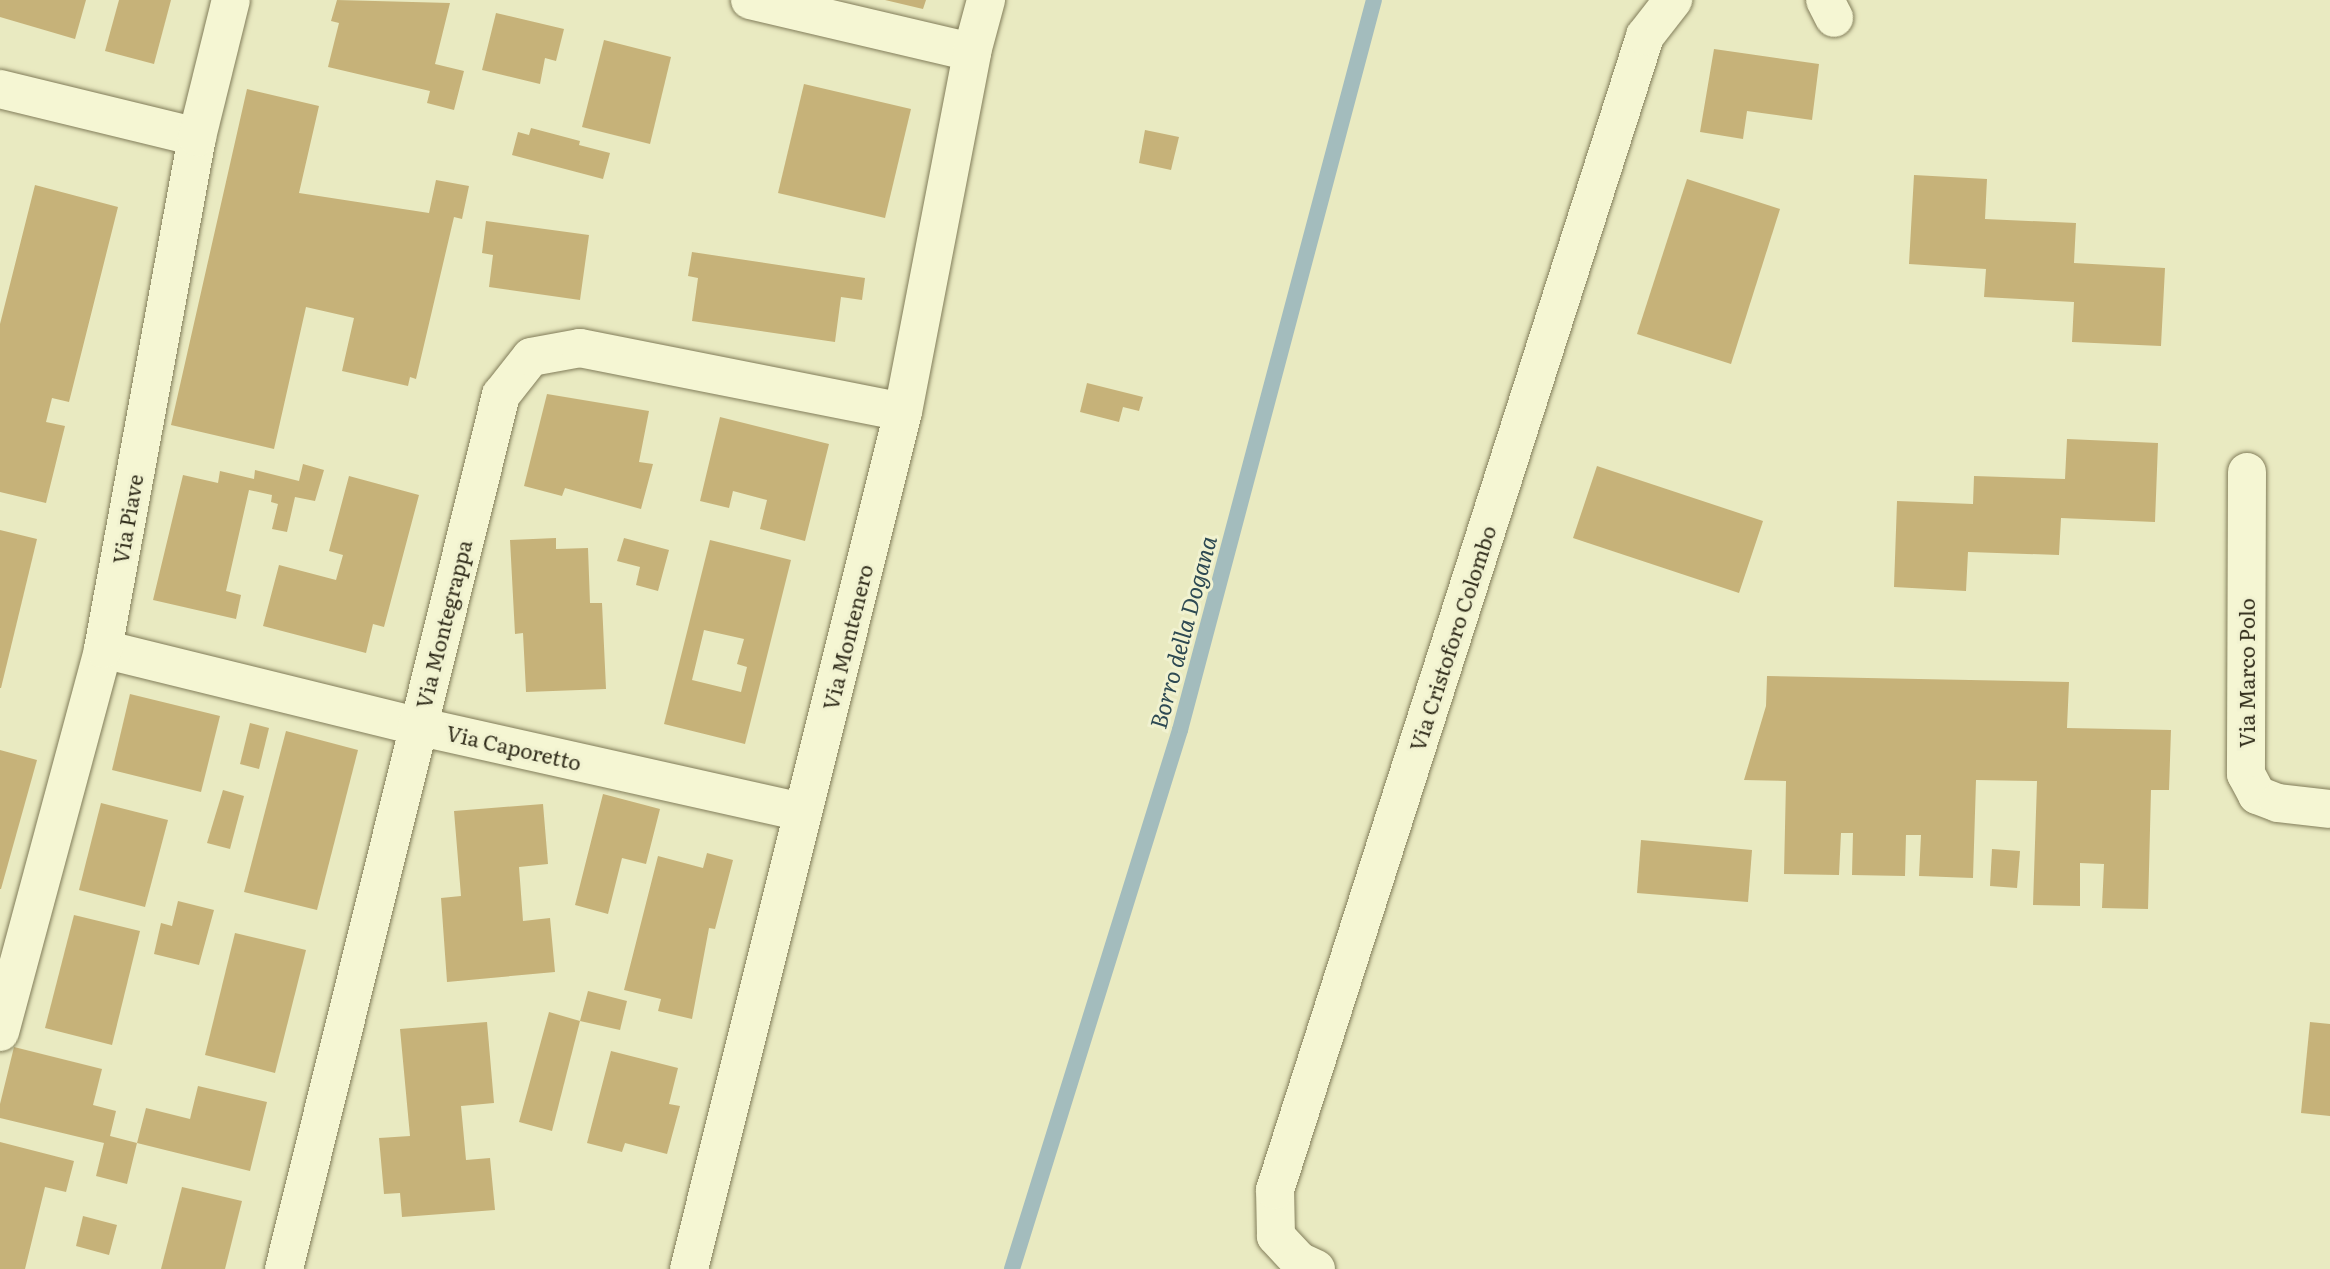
<!DOCTYPE html>
<style>
body{margin:0}
#map{position:relative;width:2330px;height:1269px;overflow:hidden;background:#e9eac1;font-family:Literata,serif}
div>[style]{position:absolute}
.stream>*{height:16px;margin:-8px;padding:0 8px;transform-origin:8px;border-radius:8px;background:#a3bcbd}
.building>*{inset:0;background:#c6b279}
.roads{filter:drop-shadow(0 0 2px #827d5a) drop-shadow(0 0 2px #827d5a)}
.minor>*{height:38px;margin:-19px;padding:0 19px;transform-origin:19px;border-radius:19px;background:#f5f6d3}
span{translate:-50% -50%;white-space:nowrap;text-align:center;line-height:1.15;-webkit-text-stroke:6px #f1f2d0;paint-order:stroke}
.street-label{font-size:21px;color:#332f1d}
.water-label{font-size:23px;color:#2d4952;font-style:italic}
</style>
<div id="map">
<div class="stream">
<i style="left:1012px;top:1269px;width:565px;rotate:-72.69deg"></i>
<i style="left:1180px;top:730px;width:755px;rotate:-75.12deg"></i>
</div>
<div class="building">
<i style="clip-path:polygon(0 0,86px 0,75px 39px,0 17px)"></i>
<i style="clip-path:polygon(119px 0,171px 0,154px 64px,105px 51px)"></i>
<i style="clip-path:polygon(337px 0,450px 3px,435px 64px,464px 71px,454px 110px,427px 103px,430px 91px,328px 67px,339px 23px,331px 21px)"></i>
<i style="clip-path:polygon(885px 0,926px 0,923px 9px)"></i>
<i style="clip-path:polygon(496px 13px,564px 29px,556px 61px,545px 58px,540px 84px,482px 70px)"></i>
<i style="clip-path:polygon(604px 40px,671px 57px,650px 144px,582px 127px)"></i>
<i style="clip-path:polygon(1714px 49px,1819px 64px,1812px 120px,1747px 111px,1743px 139px,1700px 132px)"></i>
<i style="clip-path:polygon(804px 84px,911px 109px,885px 218px,778px 193px)"></i>
<i style="clip-path:polygon(247px 89px,319px 106px,299px 193px,429px 213px,436px 180px,469px 186px,462px 219px,454px 217px,416px 379px,410px 377px,408px 386px,342px 371px,354px 318px,306px 307px,274px 449px,171px 425px)"></i>
<i style="clip-path:polygon(531px 128px,580px 141px,579px 145px,610px 153px,603px 179px,512px 155px,518px 132px,529px 135px)"></i>
<i style="clip-path:polygon(1145px 130px,1179px 137px,1171px 170px,1139px 163px)"></i>
<i style="clip-path:polygon(1914px 175px,1987px 179px,1985px 219px,2076px 223px,2074px 263px,2165px 268px,2161px 346px,2072px 342px,2074px 302px,1984px 297px,1986px 269px,1909px 264px)"></i>
<i style="clip-path:polygon(1687px 179px,1780px 209px,1731px 364px,1637px 334px)"></i>
<i style="clip-path:polygon(35px 185px,118px 207px,69px 402px,52px 398px,46px 422px,65px 426px,46px 503px,0 492px,0 324px)"></i>
<i style="clip-path:polygon(486px 221px,589px 235px,580px 300px,489px 287px,493px 255px,482px 253px)"></i>
<i style="clip-path:polygon(692px 252px,865px 278px,862px 300px,841px 297px,835px 342px,692px 321px,698px 278px,688px 276px)"></i>
<i style="clip-path:polygon(1087px 383px,1143px 397px,1139px 411px,1123px 407px,1119px 422px,1080px 412px)"></i>
<i style="clip-path:polygon(547px 394px,649px 411px,639px 462px,653px 464px,641px 509px,565px 488px,562px 496px,524px 486px)"></i>
<i style="clip-path:polygon(720px 417px,829px 444px,805px 541px,760px 529px,767px 500px,733px 491px,729px 508px,700px 501px)"></i>
<i style="clip-path:polygon(2067px 439px,2158px 443px,2155px 522px,2061px 518px,2059px 555px,1968px 552px,1966px 591px,1894px 587px,1897px 501px,1973px 504px,1974px 476px,2065px 479px)"></i>
<i style="clip-path:polygon(303px 464px,324px 470px,315px 501px,295px 497px,287px 532px,272px 529px,278px 504px,271px 502px,272px 495px,249px 490px,226px 591px,241px 595px,236px 619px,153px 600px,183px 475px,218px 483px,220px 471px,254px 479px,255px 470px,299px 481px)"></i>
<i style="clip-path:polygon(1597px 466px,1763px 521px,1739px 593px,1573px 538px)"></i>
<i style="clip-path:polygon(349px 476px,419px 495px,384px 627px,373px 624px,366px 653px,263px 626px,279px 565px,336px 580px,343px 555px,329px 551px)"></i>
<i style="clip-path:polygon(0 530px,37px 539px,1px 688px,0 688px)"></i>
<i style="clip-path:polygon(556px 538px,556px 549px,588px 548px,590px 603px,602px 603px,606px 689px,526px 692px,523px 633px,515px 634px,510px 540px)"></i>
<i style="clip-path:polygon(624px 538px,669px 550px,658px 591px,636px 585px,640px 567px,617px 561px)"></i>
<i style="clip-path:polygon(evenodd,710px 540px,791px 560px,745px 744px,664px 724px,710px 540px,704px 630px,744px 639px,737px 664px,747px 667px,741px 692px,692px 680px,704px 630px)"></i>
<i style="clip-path:polygon(1767px 676px,2069px 682px,2067px 728px,2171px 730px,2169px 790px,2151px 790px,2148px 909px,2102px 908px,2104px 864px,2080px 863px,2080px 906px,2033px 905px,2037px 781px,1976px 780px,1973px 878px,1919px 876px,1921px 835px,1906px 835px,1905px 876px,1852px 875px,1853px 833px,1841px 833px,1839px 875px,1784px 874px,1786px 781px,1744px 780px,1766px 706px)"></i>
<i style="clip-path:polygon(130px 694px,220px 716px,201px 792px,112px 770px)"></i>
<i style="clip-path:polygon(250px 723px,269px 728px,259px 769px,240px 764px)"></i>
<i style="clip-path:polygon(286px 731px,358px 750px,317px 910px,244px 892px)"></i>
<i style="clip-path:polygon(0 750px,37px 760px,1px 889px,0 889px)"></i>
<i style="clip-path:polygon(223px 790px,244px 796px,230px 849px,207px 843px)"></i>
<i style="clip-path:polygon(603px 794px,660px 809px,646px 864px,622px 858px,608px 914px,575px 905px)"></i>
<i style="clip-path:polygon(101px 803px,168px 820px,145px 907px,79px 890px)"></i>
<i style="clip-path:polygon(543px 804px,548px 864px,519px 867px,523px 921px,550px 918px,555px 972px,447px 982px,441px 898px,461px 896px,454px 811px)"></i>
<i style="clip-path:polygon(1641px 840px,1752px 850px,1748px 902px,1637px 893px)"></i>
<i style="clip-path:polygon(1992px 849px,2020px 851px,2017px 888px,1990px 886px)"></i>
<i style="clip-path:polygon(707px 853px,733px 860px,715px 929px,709px 928px,692px 1019px,658px 1011px,661px 999px,624px 990px,658px 856px,703px 868px)"></i>
<i style="clip-path:polygon(178px 901px,214px 910px,199px 965px,154px 954px,161px 923px,172px 926px)"></i>
<i style="clip-path:polygon(74px 915px,140px 931px,112px 1045px,45px 1028px)"></i>
<i style="clip-path:polygon(235px 933px,306px 950px,275px 1073px,205px 1055px)"></i>
<i style="clip-path:polygon(588px 991px,627px 1001px,620px 1030px,580px 1021px)"></i>
<i style="clip-path:polygon(549px 1012px,580px 1021px,552px 1131px,519px 1122px)"></i>
<i style="clip-path:polygon(487px 1022px,494px 1103px,461px 1106px,466px 1160px,490px 1158px,495px 1210px,402px 1217px,400px 1193px,384px 1194px,379px 1138px,410px 1136px,400px 1029px)"></i>
<i style="clip-path:polygon(2310px 1022px,2330px 1024px,2330px 1116px,2301px 1113px)"></i>
<i style="clip-path:polygon(14px 1047px,102px 1069px,93px 1105px,116px 1111px,110px 1136px,137px 1143px,146px 1108px,190px 1119px,198px 1086px,267px 1102px,250px 1171px,137px 1143px,127px 1184px,96px 1176px,104px 1143px,0 1118px,0 1104px)"></i>
<i style="clip-path:polygon(611px 1051px,678px 1068px,669px 1104px,680px 1106px,667px 1154px,625px 1143px,622px 1152px,587px 1143px)"></i>
<i style="clip-path:polygon(0 1142px,74px 1161px,66px 1192px,45px 1187px,25px 1269px,0 1269px)"></i>
<i style="clip-path:polygon(182px 1187px,242px 1201px,225px 1269px,161px 1269px)"></i>
<i style="clip-path:polygon(83px 1216px,117px 1225px,109px 1255px,76px 1246px)"></i>
</div>
<div class="roads">
<div class="minor">
<i style="left:750px;top:0;width:228px;rotate:13.2deg"></i>
<i style="left:1825px;top:0;width:20px;rotate:63deg"></i>
<i style="left:0;top:89px;width:203px;rotate:13.7deg"></i>
<i style="left:2247px;top:472px;width:302px;rotate:90.2deg"></i>
<i style="left:2246px;top:774px;width:24px;rotate:62deg"></i>
<i style="left:2257px;top:795px;width:22px;rotate:21deg"></i>
<i style="left:2278px;top:803px;width:52px;rotate:6.6deg"></i>
<i style="left:103px;top:649px;width:323px;rotate:13.8deg"></i>
<i style="left:417px;top:726px;width:395px;rotate:12.6deg"></i>
<i style="left:0;top:1032px;width:397px;rotate:-74.9deg"></i>
<i style="left:103px;top:649px;width:521px;rotate:-79.6deg"></i>
<i style="left:197px;top:137px;width:141px;rotate:-76.1deg"></i>
<i style="left:284px;top:1269px;width:901px;rotate:-76.06deg"></i>
<i style="left:501px;top:395px;width:48px;rotate:-51.7deg"></i>
<i style="left:531px;top:357px;width:50px;rotate:-10.4deg"></i>
<i style="left:580px;top:348px;width:329px;rotate:11.2deg"></i>
<i style="left:689px;top:1269px;width:883px;rotate:-75.98deg"></i>
<i style="left:903px;top:412px;width:367px;rotate:-79.1deg"></i>
<i style="left:972px;top:52px;width:54px;rotate:-74.9deg"></i>
<i style="left:1316px;top:1269px;width:19px;rotate:-155deg"></i>
<i style="left:1299px;top:1261px;width:34px;rotate:-133deg"></i>
<i style="left:1276px;top:1236px;width:46px;rotate:-91.2deg"></i>
<i style="left:1275px;top:1190px;width:1212px;rotate:-72.22deg"></i>
<i style="left:1645px;top:36px;width:46px;rotate:-52.1deg"></i>
</div>
</div>
<div class="street-label">
<span style="left:127px;top:519px;rotate:-80deg">Via Piave</span>
<span style="left:443px;top:624px;rotate:-76deg">Via Montegrappa</span>
<span style="left:847px;top:637px;rotate:-76deg">Via Montenero</span>
<span style="left:1452px;top:638px;rotate:-72deg">Via Cristoforo Colombo</span>
<span style="left:2246px;top:673px;rotate:-90deg">Via Marco Polo</span>
<span style="left:514px;top:747px;rotate:13deg">Via Caporetto</span>
</div>
<div class="water-label">
<span style="left:1182px;top:632px;rotate:-75deg">Borro della Dogana</span>
</div>
</div>
